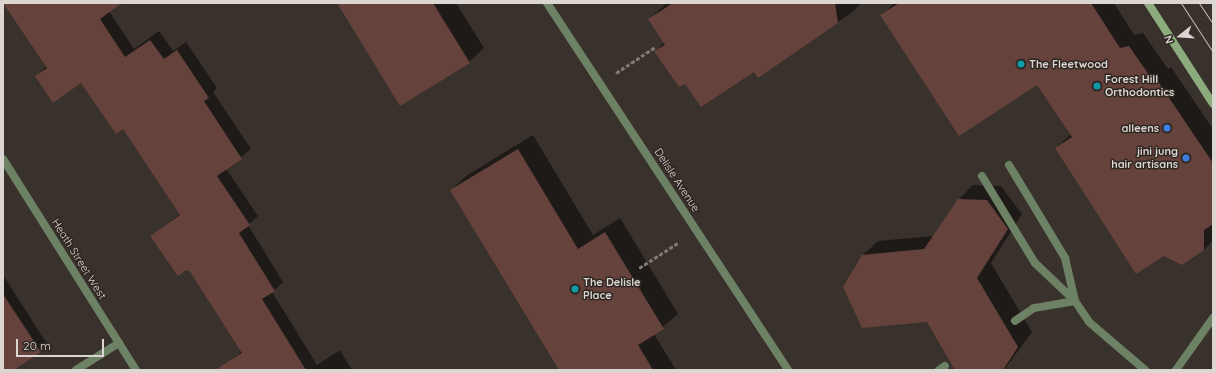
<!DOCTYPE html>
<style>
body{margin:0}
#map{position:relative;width:1216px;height:373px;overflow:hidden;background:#39312c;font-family:Quicksand,sans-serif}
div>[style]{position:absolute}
.shadow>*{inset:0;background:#0007}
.building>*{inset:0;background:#65423b}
.path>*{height:2.5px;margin-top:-1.25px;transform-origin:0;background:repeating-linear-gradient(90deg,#807974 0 4px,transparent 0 6px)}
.service>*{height:8px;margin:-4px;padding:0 4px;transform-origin:4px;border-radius:4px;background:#6d8164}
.minor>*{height:8px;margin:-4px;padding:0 4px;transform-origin:4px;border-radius:4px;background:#6d8164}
.secondary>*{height:8px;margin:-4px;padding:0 4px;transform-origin:4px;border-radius:4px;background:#8cac7d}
.tram>*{height:1px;margin:-0.5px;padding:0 0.5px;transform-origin:0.5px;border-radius:0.5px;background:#c7c2be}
.dots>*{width:11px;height:11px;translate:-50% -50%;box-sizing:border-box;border:2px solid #2f2722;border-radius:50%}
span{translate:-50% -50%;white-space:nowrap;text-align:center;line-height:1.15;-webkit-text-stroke:3px #2f2722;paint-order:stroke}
.poi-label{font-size:11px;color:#dbd6d2;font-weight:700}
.left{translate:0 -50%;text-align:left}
.right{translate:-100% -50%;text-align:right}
.street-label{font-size:11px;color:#dbd6d2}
.frame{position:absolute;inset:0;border:4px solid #dbd6d2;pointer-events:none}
.north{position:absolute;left:1160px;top:16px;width:40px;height:40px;-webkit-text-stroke:3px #2f2722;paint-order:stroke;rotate:253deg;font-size:11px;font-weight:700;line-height:16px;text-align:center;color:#dbd6d2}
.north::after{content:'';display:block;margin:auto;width:14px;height:18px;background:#dbd6d2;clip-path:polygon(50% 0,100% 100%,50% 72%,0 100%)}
.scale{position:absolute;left:16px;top:339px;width:88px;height:18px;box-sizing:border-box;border:2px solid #dbd6d2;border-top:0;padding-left:5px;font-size:12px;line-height:14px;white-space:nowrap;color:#dbd6d2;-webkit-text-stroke:3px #2f2722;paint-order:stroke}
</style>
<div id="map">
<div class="shadow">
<i style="clip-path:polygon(5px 3px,113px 3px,109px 11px,134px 49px,159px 31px,173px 51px,186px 42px,217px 88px,213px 92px,251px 149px,226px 169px,258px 216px,248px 225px,283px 282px,272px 292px,317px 365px,340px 350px,352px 370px,240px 370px,234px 359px,242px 351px,190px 272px,151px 236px,180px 214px,123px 128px,82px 82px,36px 76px,47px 66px)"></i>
<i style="clip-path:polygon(338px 3px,456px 3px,484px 48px,469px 62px)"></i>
<i style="clip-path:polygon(667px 3px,861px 3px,851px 13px,758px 76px,754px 70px,685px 82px,656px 51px,665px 42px,649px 19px)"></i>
<i style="clip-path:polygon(894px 3px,1114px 3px,1134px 35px,1143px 33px,1168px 69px,1171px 67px,1213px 129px,1213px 240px,1204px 250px,1164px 254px,1056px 148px,1071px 134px,1037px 84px,882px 15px)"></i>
<i style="clip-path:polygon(533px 135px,593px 235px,620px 218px,678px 314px,654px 334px,676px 370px,560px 370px,451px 190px,466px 176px)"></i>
<i style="clip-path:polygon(973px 185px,1001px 186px,1022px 214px,991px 263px,1032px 332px,1004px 370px,956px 370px,928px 321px,863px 255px,878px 241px,934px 236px,959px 199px)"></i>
<i style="clip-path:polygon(3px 275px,47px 344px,12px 370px,3px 370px)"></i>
</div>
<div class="building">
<i style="clip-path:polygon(3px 3px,122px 3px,100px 19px,125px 57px,150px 40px,164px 59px,177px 50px,209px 98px,204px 101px,242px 159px,217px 176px,250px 225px,239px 233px,275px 291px,262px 299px,306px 370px,215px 370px,242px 353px,190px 272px,186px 270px,178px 276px,150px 236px,180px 215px,123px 129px,116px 134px,81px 83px,53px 103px,35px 76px,47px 68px)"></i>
<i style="clip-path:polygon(337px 3px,433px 3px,470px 63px,400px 106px)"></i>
<i style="clip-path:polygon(673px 3px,835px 3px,838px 23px,758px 78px,754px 72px,701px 107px,685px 84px,679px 87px,654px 51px,665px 45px,648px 19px)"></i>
<i style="clip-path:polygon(899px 3px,1091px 3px,1120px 48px,1129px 46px,1154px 82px,1157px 80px,1213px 163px,1213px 224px,1204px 230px,1204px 250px,1182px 265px,1164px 256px,1136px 274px,1055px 148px,1072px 137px,1037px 85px,959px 136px,880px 15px)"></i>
<i style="clip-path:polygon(518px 149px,578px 249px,605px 232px,664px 329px,638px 345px,653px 370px,559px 370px,450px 190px)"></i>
<i style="clip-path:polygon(958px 199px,987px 200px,1008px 229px,977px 278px,1018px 347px,1003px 370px,955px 370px,927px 322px,862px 328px,843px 287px,862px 255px,924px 249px)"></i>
<i style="clip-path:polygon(3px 294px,41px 352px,14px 370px,3px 370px)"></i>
</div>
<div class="path">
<i style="left:616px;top:73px;width:47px;rotate:-33.7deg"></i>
<i style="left:639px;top:268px;width:46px;rotate:-32.7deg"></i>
</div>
<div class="service">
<i style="left:1009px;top:165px;width:109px;rotate:58.9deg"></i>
<i style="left:1065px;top:258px;width:44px;rotate:76.9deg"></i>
<i style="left:1075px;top:301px;width:25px;rotate:56deg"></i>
<i style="left:1089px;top:322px;width:74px;rotate:40.6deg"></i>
<i style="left:982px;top:176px;width:102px;rotate:58.7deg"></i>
<i style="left:1035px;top:263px;width:55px;rotate:43.5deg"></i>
<i style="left:1075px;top:301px;width:42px;rotate:170.3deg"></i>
<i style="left:1034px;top:308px;width:23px;rotate:146deg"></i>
<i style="left:939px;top:370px;width:7px;rotate:-34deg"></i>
</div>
<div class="minor">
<i style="left:547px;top:3px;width:439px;rotate:56.7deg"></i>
<i style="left:3px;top:159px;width:249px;rotate:57.8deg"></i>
<i style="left:76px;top:370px;width:51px;rotate:-32.1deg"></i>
<i style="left:1176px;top:370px;width:64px;rotate:-54.6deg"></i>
</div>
<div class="secondary">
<i style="left:1148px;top:3px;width:120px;rotate:57.2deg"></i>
</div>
<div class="tram">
<i style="left:1181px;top:3px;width:59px;rotate:56.9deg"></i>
<i style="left:1199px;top:3px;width:25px;rotate:56deg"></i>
</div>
<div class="dots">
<i style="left:1021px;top:64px;background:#0f9aa8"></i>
<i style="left:1097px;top:86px;background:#0f9aa8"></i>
<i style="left:1167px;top:128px;background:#3f7fe0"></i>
<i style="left:1186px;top:158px;background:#3f7fe0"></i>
<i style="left:575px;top:289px;background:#0f9aa8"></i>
</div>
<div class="poi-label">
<span class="left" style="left:1029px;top:64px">The Fleetwood</span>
<span class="left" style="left:1105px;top:86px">Forest Hill<br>Orthodontics</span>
<span class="right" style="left:1159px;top:128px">alleens</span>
<span class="right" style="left:1178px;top:158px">jini jung<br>hair artisans</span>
<span class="left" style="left:583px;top:289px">The Delisle<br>Place</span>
</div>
<div class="street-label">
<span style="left:677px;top:180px;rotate:57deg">Delisle Avenue</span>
<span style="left:79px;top:259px;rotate:58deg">Heath Street West</span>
</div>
<div class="frame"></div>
<div class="north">N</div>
<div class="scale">20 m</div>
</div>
